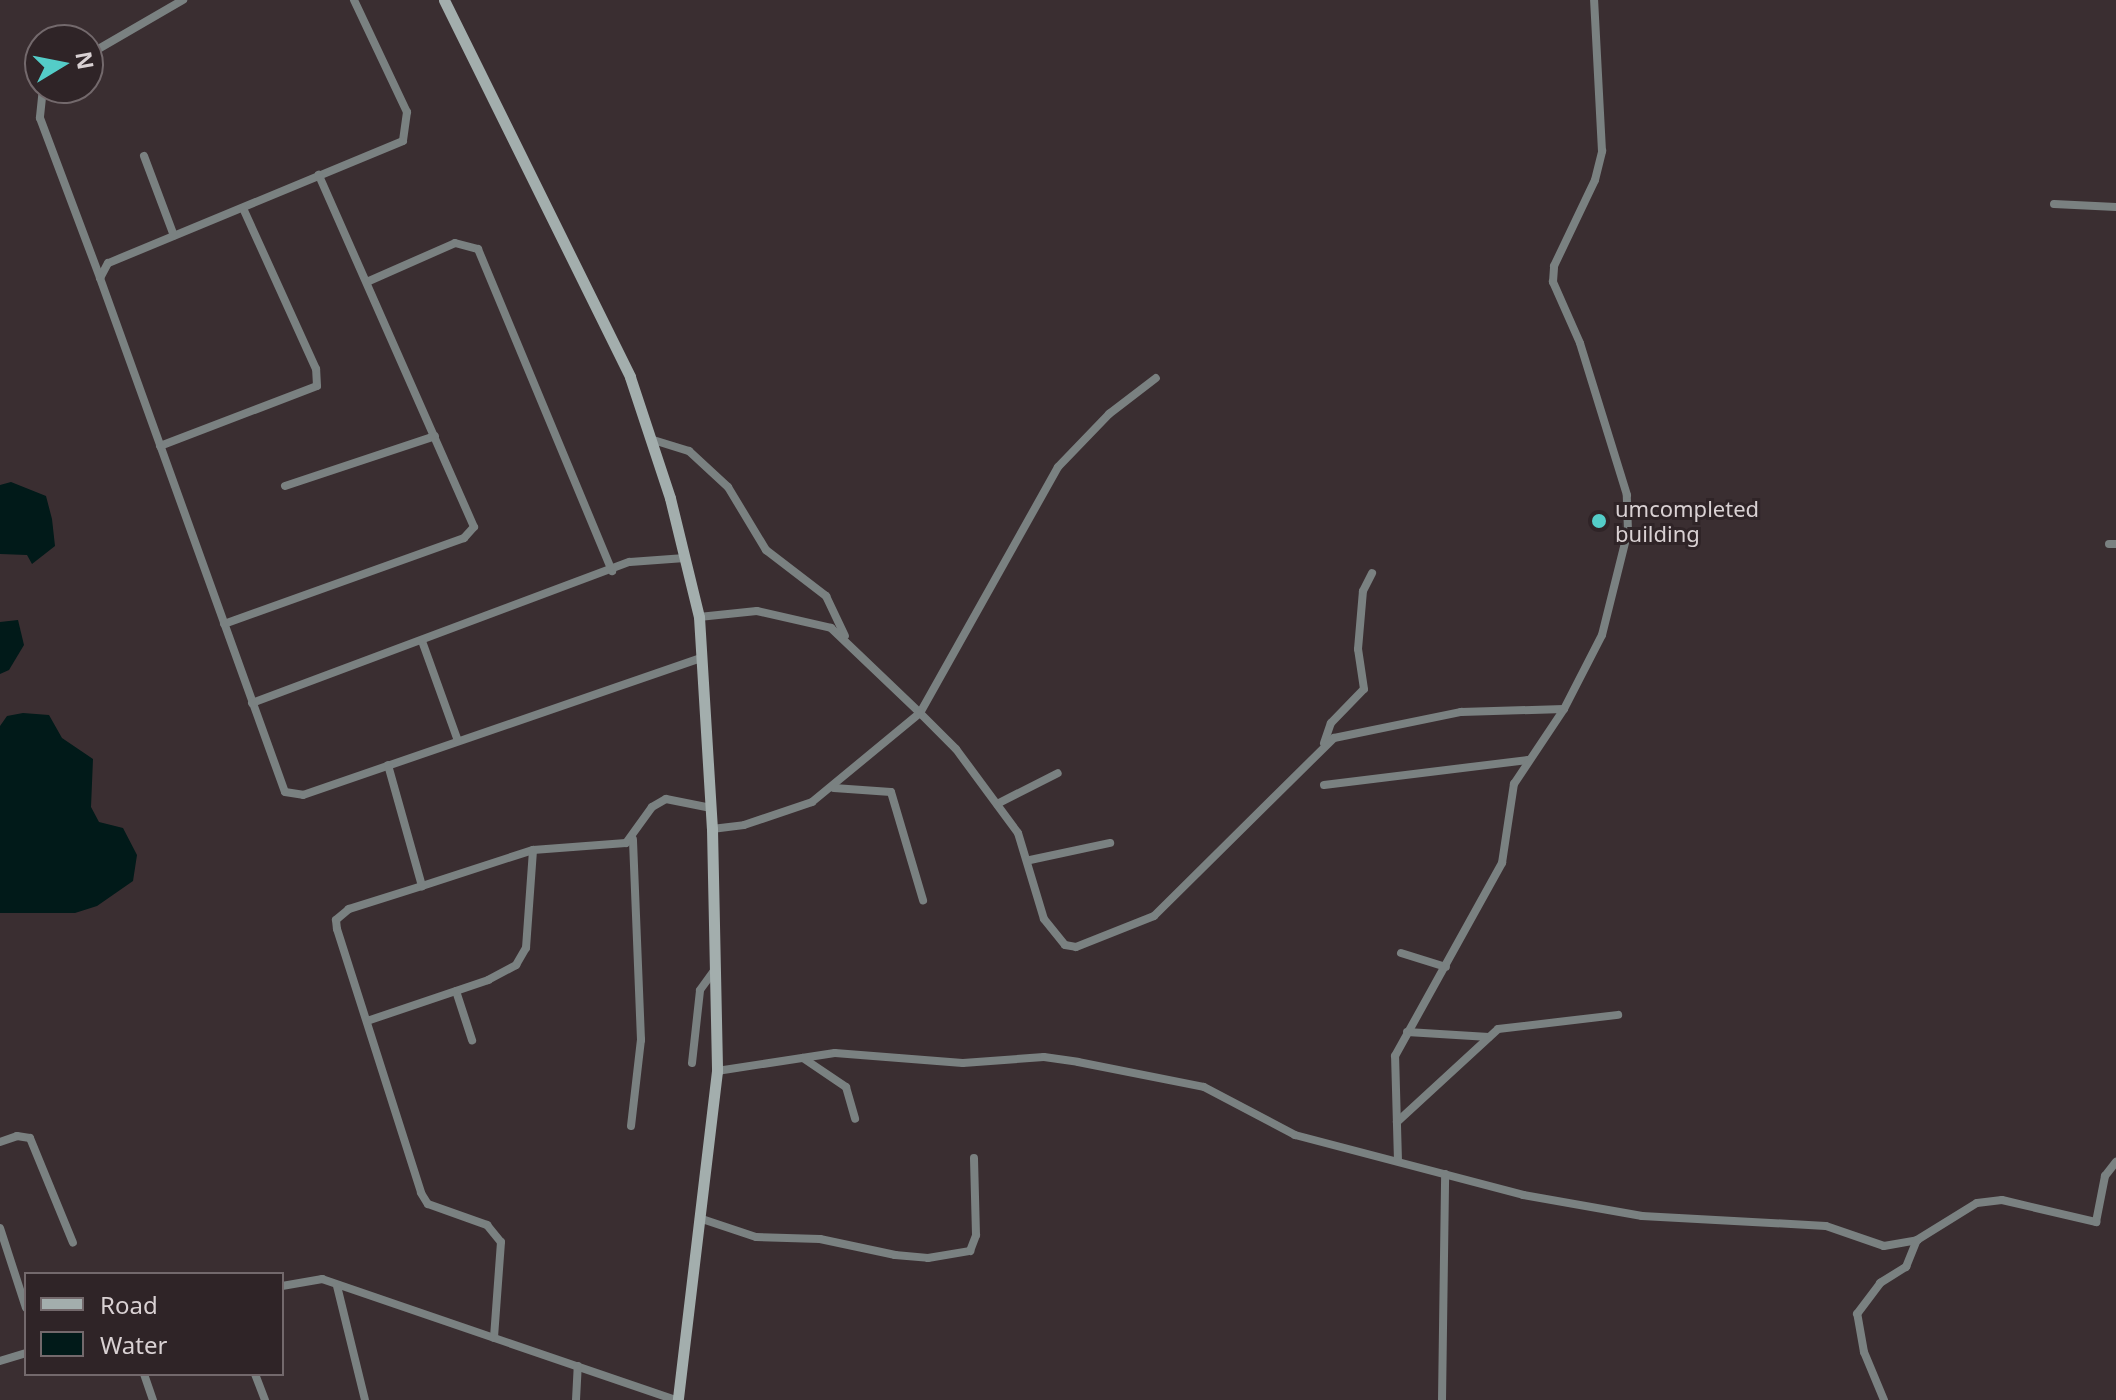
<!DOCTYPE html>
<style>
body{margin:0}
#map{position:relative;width:2116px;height:1400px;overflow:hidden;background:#3a2e31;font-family:"Noto Sans",sans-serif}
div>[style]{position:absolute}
.water>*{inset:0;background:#011a19}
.minor>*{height:8px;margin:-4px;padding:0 4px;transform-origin:4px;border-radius:4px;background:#7a8181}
.secondary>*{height:11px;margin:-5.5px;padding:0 5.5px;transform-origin:5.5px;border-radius:5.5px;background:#a3aead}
.dots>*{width:22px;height:22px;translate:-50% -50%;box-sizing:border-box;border:4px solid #2f2427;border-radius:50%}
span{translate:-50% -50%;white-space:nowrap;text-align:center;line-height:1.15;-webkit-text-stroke:6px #2f2427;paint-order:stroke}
.poi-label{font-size:22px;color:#d9d1d3}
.left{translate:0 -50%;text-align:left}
.legend{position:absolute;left:24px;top:1272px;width:260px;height:104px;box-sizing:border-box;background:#2f2427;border:2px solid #73696c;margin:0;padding:10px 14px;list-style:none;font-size:24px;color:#d9d1d3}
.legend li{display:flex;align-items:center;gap:16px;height:40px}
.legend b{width:40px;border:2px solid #73696c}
.north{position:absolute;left:24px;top:24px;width:80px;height:80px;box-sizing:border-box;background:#2f2427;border:2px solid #73696c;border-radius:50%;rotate:80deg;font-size:22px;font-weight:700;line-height:32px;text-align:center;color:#d9d1d3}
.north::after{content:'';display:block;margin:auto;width:28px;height:36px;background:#54cdc8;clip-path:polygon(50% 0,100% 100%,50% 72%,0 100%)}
</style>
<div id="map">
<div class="water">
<i style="clip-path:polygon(11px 482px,46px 496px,52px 519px,55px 546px,32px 564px,27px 555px,0 554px,0 485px)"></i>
<i style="clip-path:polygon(18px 620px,24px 645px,9px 670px,0 674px,0 622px)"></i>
<i style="clip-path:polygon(23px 713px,49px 715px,62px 738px,93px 759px,91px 807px,99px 822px,123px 828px,137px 855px,133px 881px,97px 906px,75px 913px,0 913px,0 726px,7px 716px)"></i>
</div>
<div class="minor">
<i style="left:354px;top:0;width:124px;rotate:64.7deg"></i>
<i style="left:407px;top:112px;width:29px;rotate:98deg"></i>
<i style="left:403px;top:141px;width:319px;rotate:157.5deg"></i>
<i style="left:108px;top:263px;width:17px;rotate:118deg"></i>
<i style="left:100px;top:278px;width:546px;rotate:70.21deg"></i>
<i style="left:285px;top:792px;width:18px;rotate:9deg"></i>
<i style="left:303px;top:795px;width:422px;rotate:-19deg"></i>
<i style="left:88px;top:55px;width:110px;rotate:-30.1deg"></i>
<i style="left:43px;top:88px;width:30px;rotate:96deg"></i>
<i style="left:40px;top:118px;width:171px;rotate:69.4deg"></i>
<i style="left:144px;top:156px;width:85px;rotate:69.4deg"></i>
<i style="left:2054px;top:204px;width:62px;rotate:2.8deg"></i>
<i style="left:369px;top:281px;width:94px;rotate:-23.8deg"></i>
<i style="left:455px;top:243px;width:24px;rotate:15deg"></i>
<i style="left:478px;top:249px;width:349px;rotate:67.4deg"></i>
<i style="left:650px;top:439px;width:41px;rotate:17.1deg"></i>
<i style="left:689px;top:451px;width:53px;rotate:42.7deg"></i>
<i style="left:728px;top:487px;width:74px;rotate:58.9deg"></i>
<i style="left:766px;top:550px;width:76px;rotate:37.5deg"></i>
<i style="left:826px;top:596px;width:44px;rotate:64.6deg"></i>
<i style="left:160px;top:446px;width:168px;rotate:-20.9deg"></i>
<i style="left:317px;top:386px;width:17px;rotate:-93deg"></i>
<i style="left:316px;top:369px;width:177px;rotate:-114.4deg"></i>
<i style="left:285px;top:486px;width:158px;rotate:-18.4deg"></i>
<i style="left:2109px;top:544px;width:7px"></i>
<i style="left:699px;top:617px;width:58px;rotate:-5.9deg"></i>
<i style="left:757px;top:611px;width:76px;rotate:12.9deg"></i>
<i style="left:831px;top:628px;width:123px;rotate:43.7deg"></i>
<i style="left:920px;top:713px;width:282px;rotate:-60.7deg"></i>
<i style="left:1058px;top:467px;width:74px;rotate:-46.1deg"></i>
<i style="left:1109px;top:414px;width:59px;rotate:-37.5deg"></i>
<i style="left:224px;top:624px;width:255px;rotate:-19.7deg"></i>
<i style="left:464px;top:538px;width:15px;rotate:-48deg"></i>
<i style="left:474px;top:527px;width:385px;rotate:-113.8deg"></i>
<i style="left:422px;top:641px;width:106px;rotate:70.2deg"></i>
<i style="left:252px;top:703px;width:403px;rotate:-20.5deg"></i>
<i style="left:630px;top:562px;width:55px;rotate:-4.2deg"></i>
<i style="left:1324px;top:743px;width:21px;rotate:-71deg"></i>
<i style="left:1331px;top:723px;width:47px;rotate:-45.9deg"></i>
<i style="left:1364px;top:689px;width:40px;rotate:-98.5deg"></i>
<i style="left:1358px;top:649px;width:58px;rotate:-85.1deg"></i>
<i style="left:1363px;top:591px;width:20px;rotate:-63deg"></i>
<i style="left:388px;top:765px;width:126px;rotate:74.3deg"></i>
<i style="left:422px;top:886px;width:77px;rotate:162.5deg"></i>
<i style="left:349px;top:909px;width:17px;rotate:140deg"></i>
<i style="left:336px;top:920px;width:9px;rotate:84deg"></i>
<i style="left:337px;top:929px;width:277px;rotate:72.3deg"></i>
<i style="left:421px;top:1193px;width:13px;rotate:58deg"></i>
<i style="left:428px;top:1204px;width:63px;rotate:19.6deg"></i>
<i style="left:487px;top:1225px;width:22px;rotate:51deg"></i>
<i style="left:501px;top:1242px;width:96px;rotate:94.2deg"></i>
<i style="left:1324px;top:785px;width:205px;rotate:-7deg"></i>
<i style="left:834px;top:788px;width:57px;rotate:4deg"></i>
<i style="left:891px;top:792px;width:113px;rotate:73.5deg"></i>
<i style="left:997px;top:804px;width:68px;rotate:-26.9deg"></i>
<i style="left:712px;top:829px;width:32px;rotate:-7deg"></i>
<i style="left:744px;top:825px;width:72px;rotate:-18.7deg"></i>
<i style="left:812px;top:802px;width:140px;rotate:-39.5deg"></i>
<i style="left:920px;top:713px;width:51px;rotate:45deg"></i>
<i style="left:956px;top:749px;width:104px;rotate:53.6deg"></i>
<i style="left:1018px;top:833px;width:90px;rotate:73.2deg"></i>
<i style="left:1044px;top:919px;width:33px;rotate:51deg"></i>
<i style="left:1065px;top:945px;width:11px;rotate:10deg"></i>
<i style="left:1076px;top:947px;width:84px;rotate:-21.7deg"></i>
<i style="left:1154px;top:916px;width:253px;rotate:-44.7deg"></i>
<i style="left:1334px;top:738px;width:130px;rotate:-11.6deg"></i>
<i style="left:1461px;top:712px;width:103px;rotate:-1.7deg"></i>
<i style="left:1030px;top:860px;width:82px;rotate:-12deg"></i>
<i style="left:422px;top:886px;width:117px;rotate:-18deg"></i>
<i style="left:533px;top:850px;width:93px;rotate:-4.3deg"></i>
<i style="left:626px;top:843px;width:44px;rotate:-54.2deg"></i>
<i style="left:652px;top:807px;width:16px;rotate:-30deg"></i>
<i style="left:666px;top:799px;width:46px;rotate:11.3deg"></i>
<i style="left:1401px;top:953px;width:47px;rotate:17.3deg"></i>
<i style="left:456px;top:991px;width:52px;rotate:71.9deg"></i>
<i style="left:370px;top:1020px;width:125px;rotate:-18.7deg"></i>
<i style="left:488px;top:980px;width:32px;rotate:-28deg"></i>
<i style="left:516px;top:965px;width:20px;rotate:-60deg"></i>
<i style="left:526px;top:948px;width:98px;rotate:-85.9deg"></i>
<i style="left:1407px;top:1032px;width:82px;rotate:3.5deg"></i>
<i style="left:803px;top:1058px;width:52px;rotate:34deg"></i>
<i style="left:846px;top:1087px;width:33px;rotate:74deg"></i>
<i style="left:692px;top:1063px;width:73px;rotate:-83.7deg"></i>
<i style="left:700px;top:990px;width:24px;rotate:-54deg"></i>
<i style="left:717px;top:1071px;width:119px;rotate:-8.7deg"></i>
<i style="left:835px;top:1053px;width:128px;rotate:4.5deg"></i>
<i style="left:963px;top:1063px;width:81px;rotate:-4.2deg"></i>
<i style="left:1044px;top:1057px;width:34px;rotate:8deg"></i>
<i style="left:1078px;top:1062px;width:128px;rotate:11.2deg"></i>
<i style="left:1204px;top:1087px;width:103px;rotate:27.8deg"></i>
<i style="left:1295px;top:1135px;width:236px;rotate:14.7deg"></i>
<i style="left:1523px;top:1195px;width:121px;rotate:10deg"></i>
<i style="left:1642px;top:1216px;width:184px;rotate:3.1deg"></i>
<i style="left:1826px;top:1226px;width:61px;rotate:19deg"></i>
<i style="left:1884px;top:1246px;width:34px;rotate:-10deg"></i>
<i style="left:1917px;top:1240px;width:70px;rotate:-31.7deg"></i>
<i style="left:1977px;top:1203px;width:25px;rotate:-7deg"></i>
<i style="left:2002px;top:1200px;width:97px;rotate:13.2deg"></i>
<i style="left:2096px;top:1222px;width:47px;rotate:-78.9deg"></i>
<i style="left:2105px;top:1176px;width:18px;rotate:-52deg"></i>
<i style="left:1397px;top:1122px;width:137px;rotate:-42.6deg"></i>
<i style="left:1498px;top:1029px;width:121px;rotate:-6.7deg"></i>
<i style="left:631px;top:1126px;width:87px;rotate:-83.4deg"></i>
<i style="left:641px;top:1040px;width:201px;rotate:-92.3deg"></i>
<i style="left:0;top:1142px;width:18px;rotate:-19deg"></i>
<i style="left:17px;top:1136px;width:13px;rotate:9deg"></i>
<i style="left:30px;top:1138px;width:113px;rotate:67.7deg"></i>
<i style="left:1398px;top:1161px;width:105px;rotate:-91.6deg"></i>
<i style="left:1395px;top:1056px;width:221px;rotate:-61deg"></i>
<i style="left:1502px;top:863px;width:80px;rotate:-81.4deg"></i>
<i style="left:1514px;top:784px;width:90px;rotate:-56.3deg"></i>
<i style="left:1564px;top:709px;width:83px;rotate:-62.8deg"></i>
<i style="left:1602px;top:635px;width:107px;rotate:-76deg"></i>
<i style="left:1628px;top:531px;width:36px;rotate:-92deg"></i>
<i style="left:1627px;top:495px;width:159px;rotate:-107.2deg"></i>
<i style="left:1580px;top:343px;width:67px;rotate:-113.9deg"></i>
<i style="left:1553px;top:282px;width:16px;rotate:-86deg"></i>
<i style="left:1554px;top:266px;width:95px;rotate:-64.5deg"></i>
<i style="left:1595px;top:180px;width:30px;rotate:-76deg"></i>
<i style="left:1602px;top:151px;width:151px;rotate:-93deg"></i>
<i style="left:699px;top:1218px;width:60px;rotate:18.4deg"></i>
<i style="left:756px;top:1237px;width:64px;rotate:1.8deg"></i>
<i style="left:820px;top:1239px;width:77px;rotate:12deg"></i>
<i style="left:895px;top:1255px;width:33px;rotate:5deg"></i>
<i style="left:928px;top:1258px;width:43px;rotate:-9.5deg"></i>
<i style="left:970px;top:1251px;width:17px;rotate:-69deg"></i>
<i style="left:976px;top:1235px;width:77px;rotate:-91.5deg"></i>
<i style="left:0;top:1228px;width:84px;rotate:72deg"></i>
<i style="left:282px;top:1286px;width:41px;rotate:-9.9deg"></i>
<i style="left:322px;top:1279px;width:374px;rotate:18.9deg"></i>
<i style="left:337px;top:1286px;width:117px;rotate:76.2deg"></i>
<i style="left:0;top:1361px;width:27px;rotate:-17deg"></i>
<i style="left:144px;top:1374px;width:28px;rotate:71deg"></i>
<i style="left:255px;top:1374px;width:28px;rotate:69deg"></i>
<i style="left:576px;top:1400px;width:34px;rotate:-87deg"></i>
<i style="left:1442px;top:1400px;width:226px;rotate:-89.2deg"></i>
<i style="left:1884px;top:1400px;width:52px;rotate:-112.6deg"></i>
<i style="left:1864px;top:1352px;width:39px;rotate:-100deg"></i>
<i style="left:1857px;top:1314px;width:39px;rotate:-53deg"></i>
<i style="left:1880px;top:1283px;width:31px;rotate:-32deg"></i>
<i style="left:1906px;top:1267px;width:29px;rotate:-68deg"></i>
</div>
<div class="secondary">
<i style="left:444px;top:0;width:420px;rotate:63.7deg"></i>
<i style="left:630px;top:377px;width:127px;rotate:71.7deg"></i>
<i style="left:670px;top:498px;width:122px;rotate:76.3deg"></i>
<i style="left:699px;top:617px;width:212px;rotate:86.5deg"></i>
<i style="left:712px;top:829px;width:242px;rotate:88.8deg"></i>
<i style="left:717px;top:1071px;width:331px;rotate:96.8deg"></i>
</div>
<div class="dots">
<i style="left:1599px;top:521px;background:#54cdc8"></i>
</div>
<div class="poi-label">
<span class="left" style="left:1615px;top:521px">umcompleted<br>building</span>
</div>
<ul class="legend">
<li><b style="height:10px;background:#a3aead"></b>Road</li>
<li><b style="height:22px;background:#011a19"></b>Water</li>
</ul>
<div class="north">N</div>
</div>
